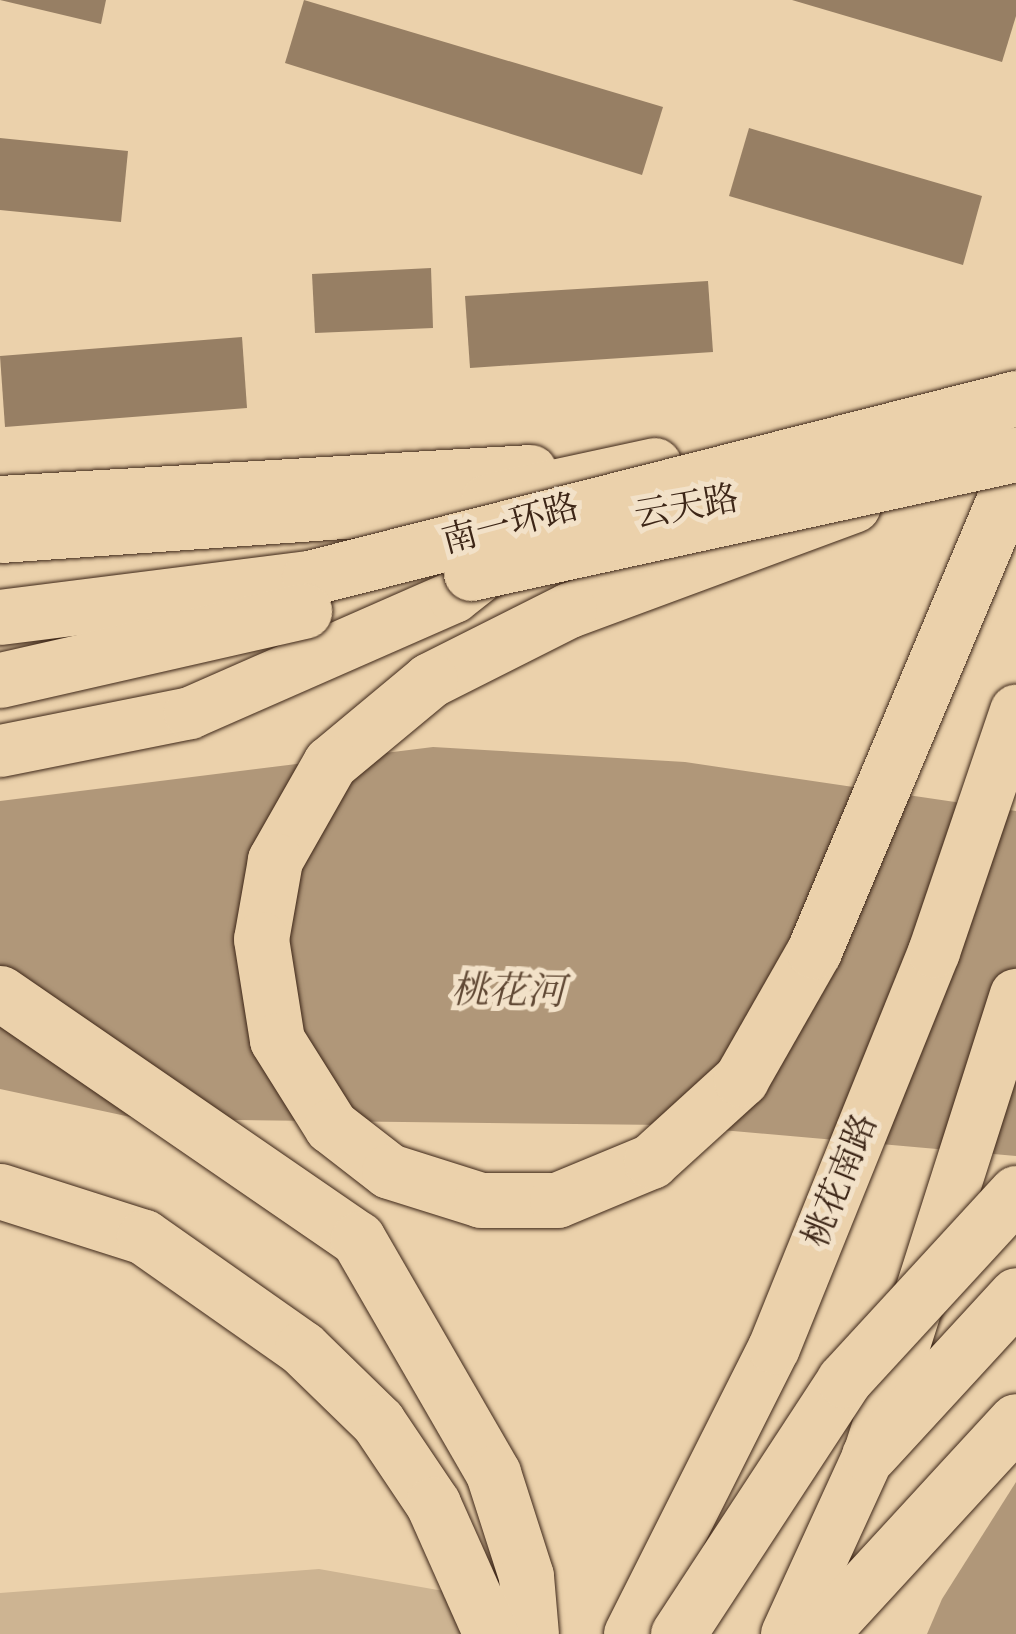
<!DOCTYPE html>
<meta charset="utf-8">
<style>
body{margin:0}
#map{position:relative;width:1016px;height:1634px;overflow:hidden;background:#ebd1ab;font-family:Vollkorn,"Noto Serif SC",serif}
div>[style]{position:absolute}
.green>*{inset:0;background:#cdb492}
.water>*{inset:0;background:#b09779}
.building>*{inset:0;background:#977f64}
.roads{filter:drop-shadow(0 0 2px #3d2617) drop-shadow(0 0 2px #3d2617)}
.major>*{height:52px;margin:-26px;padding:0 26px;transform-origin:26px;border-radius:26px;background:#ebd1ab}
.highway>*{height:55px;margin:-27.5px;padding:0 27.5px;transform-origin:27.5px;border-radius:27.5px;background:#ebd1ab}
.bridges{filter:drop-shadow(0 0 2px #3d2617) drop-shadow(0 0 2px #3d2617)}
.highway-bridge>*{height:55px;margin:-27.5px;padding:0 27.5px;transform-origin:27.5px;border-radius:27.5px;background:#ebd1ab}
span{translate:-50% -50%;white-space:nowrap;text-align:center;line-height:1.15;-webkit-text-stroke:10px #f2e1c8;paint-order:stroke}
.street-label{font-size:35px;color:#3d2617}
.water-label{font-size:38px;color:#604834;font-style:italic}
</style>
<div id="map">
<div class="green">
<i style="clip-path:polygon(319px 1569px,546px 1609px,535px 1634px,0 1634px,0 1593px)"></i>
</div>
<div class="water">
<i style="clip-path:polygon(433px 747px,685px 762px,1016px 811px,1016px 1156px,665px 1125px,140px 1119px,0 1089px,0 801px)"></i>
<i style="clip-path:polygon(1016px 1482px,1016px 1634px,927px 1634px,942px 1599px)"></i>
</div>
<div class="building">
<i style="clip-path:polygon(0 0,106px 0,101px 24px)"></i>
<i style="clip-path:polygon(304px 0,663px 107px,642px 175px,285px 63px)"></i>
<i style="clip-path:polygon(792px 0,1016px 0,1016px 16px,1002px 62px)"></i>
<i style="clip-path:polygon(749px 128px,982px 196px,963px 265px,729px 196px)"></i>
<i style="clip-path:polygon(0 138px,128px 151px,121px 222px,0 210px)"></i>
<i style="clip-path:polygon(431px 268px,433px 328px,315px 333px,312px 274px)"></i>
<i style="clip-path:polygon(708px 281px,713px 352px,470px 368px,465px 296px)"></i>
<i style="clip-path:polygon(242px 337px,247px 408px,5px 427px,0 356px)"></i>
</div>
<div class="roads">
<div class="major">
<i style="left:0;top:502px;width:532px;rotate:-3.34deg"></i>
<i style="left:0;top:751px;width:194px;rotate:-11.3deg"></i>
<i style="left:190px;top:713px;width:288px;rotate:-23.7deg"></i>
<i style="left:454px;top:597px;width:76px;rotate:-38.1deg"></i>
<i style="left:630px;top:1634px;width:320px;rotate:-63.3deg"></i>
<i style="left:774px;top:1348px;width:427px;rotate:-68deg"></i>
<i style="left:934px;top:952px;width:255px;rotate:-71.2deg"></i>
<i style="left:787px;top:1634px;width:197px;rotate:-65.4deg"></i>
<i style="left:869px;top:1455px;width:483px;rotate:-72.3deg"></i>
</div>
<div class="highway">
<i style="left:853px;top:505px;width:303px;rotate:159.7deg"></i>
<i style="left:569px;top:610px;width:156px;rotate:153.3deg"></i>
<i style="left:430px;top:680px;width:130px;rotate:140.3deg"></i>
<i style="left:330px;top:763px;width:112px;rotate:119.6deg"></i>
<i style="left:275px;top:860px;width:80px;rotate:100deg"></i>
<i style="left:261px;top:939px;width:102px;rotate:81deg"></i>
<i style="left:277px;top:1040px;width:102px;rotate:57.9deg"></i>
<i style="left:331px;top:1126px;width:73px;rotate:37.8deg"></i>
<i style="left:389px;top:1171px;width:96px;rotate:17.5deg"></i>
<i style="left:481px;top:1200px;width:76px"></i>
<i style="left:557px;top:1200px;width:102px;rotate:-22.5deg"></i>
<i style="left:651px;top:1161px;width:122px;rotate:-42.3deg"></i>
<i style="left:741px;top:1079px;width:147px;rotate:-60.3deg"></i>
<i style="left:814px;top:951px;width:521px;rotate:-67.18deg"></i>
<i style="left:0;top:535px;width:489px;rotate:-4deg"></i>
<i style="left:488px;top:501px;width:170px;rotate:-12.2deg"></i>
<i style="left:0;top:993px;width:434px;rotate:34.5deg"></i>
<i style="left:358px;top:1239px;width:270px;rotate:60deg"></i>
<i style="left:493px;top:1473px;width:108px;rotate:72.2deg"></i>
<i style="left:526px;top:1576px;width:58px;rotate:85.1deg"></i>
<i style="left:0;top:1191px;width:151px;rotate:17.7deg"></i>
<i style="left:144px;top:1237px;width:193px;rotate:35.1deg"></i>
<i style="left:302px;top:1348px;width:106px;rotate:44.2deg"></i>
<i style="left:378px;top:1422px;width:99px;rotate:56.1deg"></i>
<i style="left:433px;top:1504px;width:142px;rotate:66deg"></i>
<i style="left:869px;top:1455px;width:217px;rotate:-47.4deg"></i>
<i style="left:820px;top:1634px;width:289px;rotate:-47.4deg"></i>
</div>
</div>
<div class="bridges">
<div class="highway-bridge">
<i style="left:471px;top:573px;width:558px;rotate:-12.32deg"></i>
<i style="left:0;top:617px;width:311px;rotate:-7.2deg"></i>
<i style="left:309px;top:578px;width:730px;rotate:-14.28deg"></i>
<i style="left:0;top:680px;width:312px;rotate:-12.8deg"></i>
<i style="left:678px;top:1634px;width:303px;rotate:-56.8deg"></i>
<i style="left:844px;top:1380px;width:254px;rotate:-47.4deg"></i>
</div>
</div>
<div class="street-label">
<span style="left:687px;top:509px;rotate:-10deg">云天路</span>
<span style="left:511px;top:526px;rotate:-15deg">南一环路</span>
<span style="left:842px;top:1181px;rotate:-68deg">桃花南路</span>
</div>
<div class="water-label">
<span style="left:508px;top:994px;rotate:1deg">桃花河</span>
</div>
</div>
